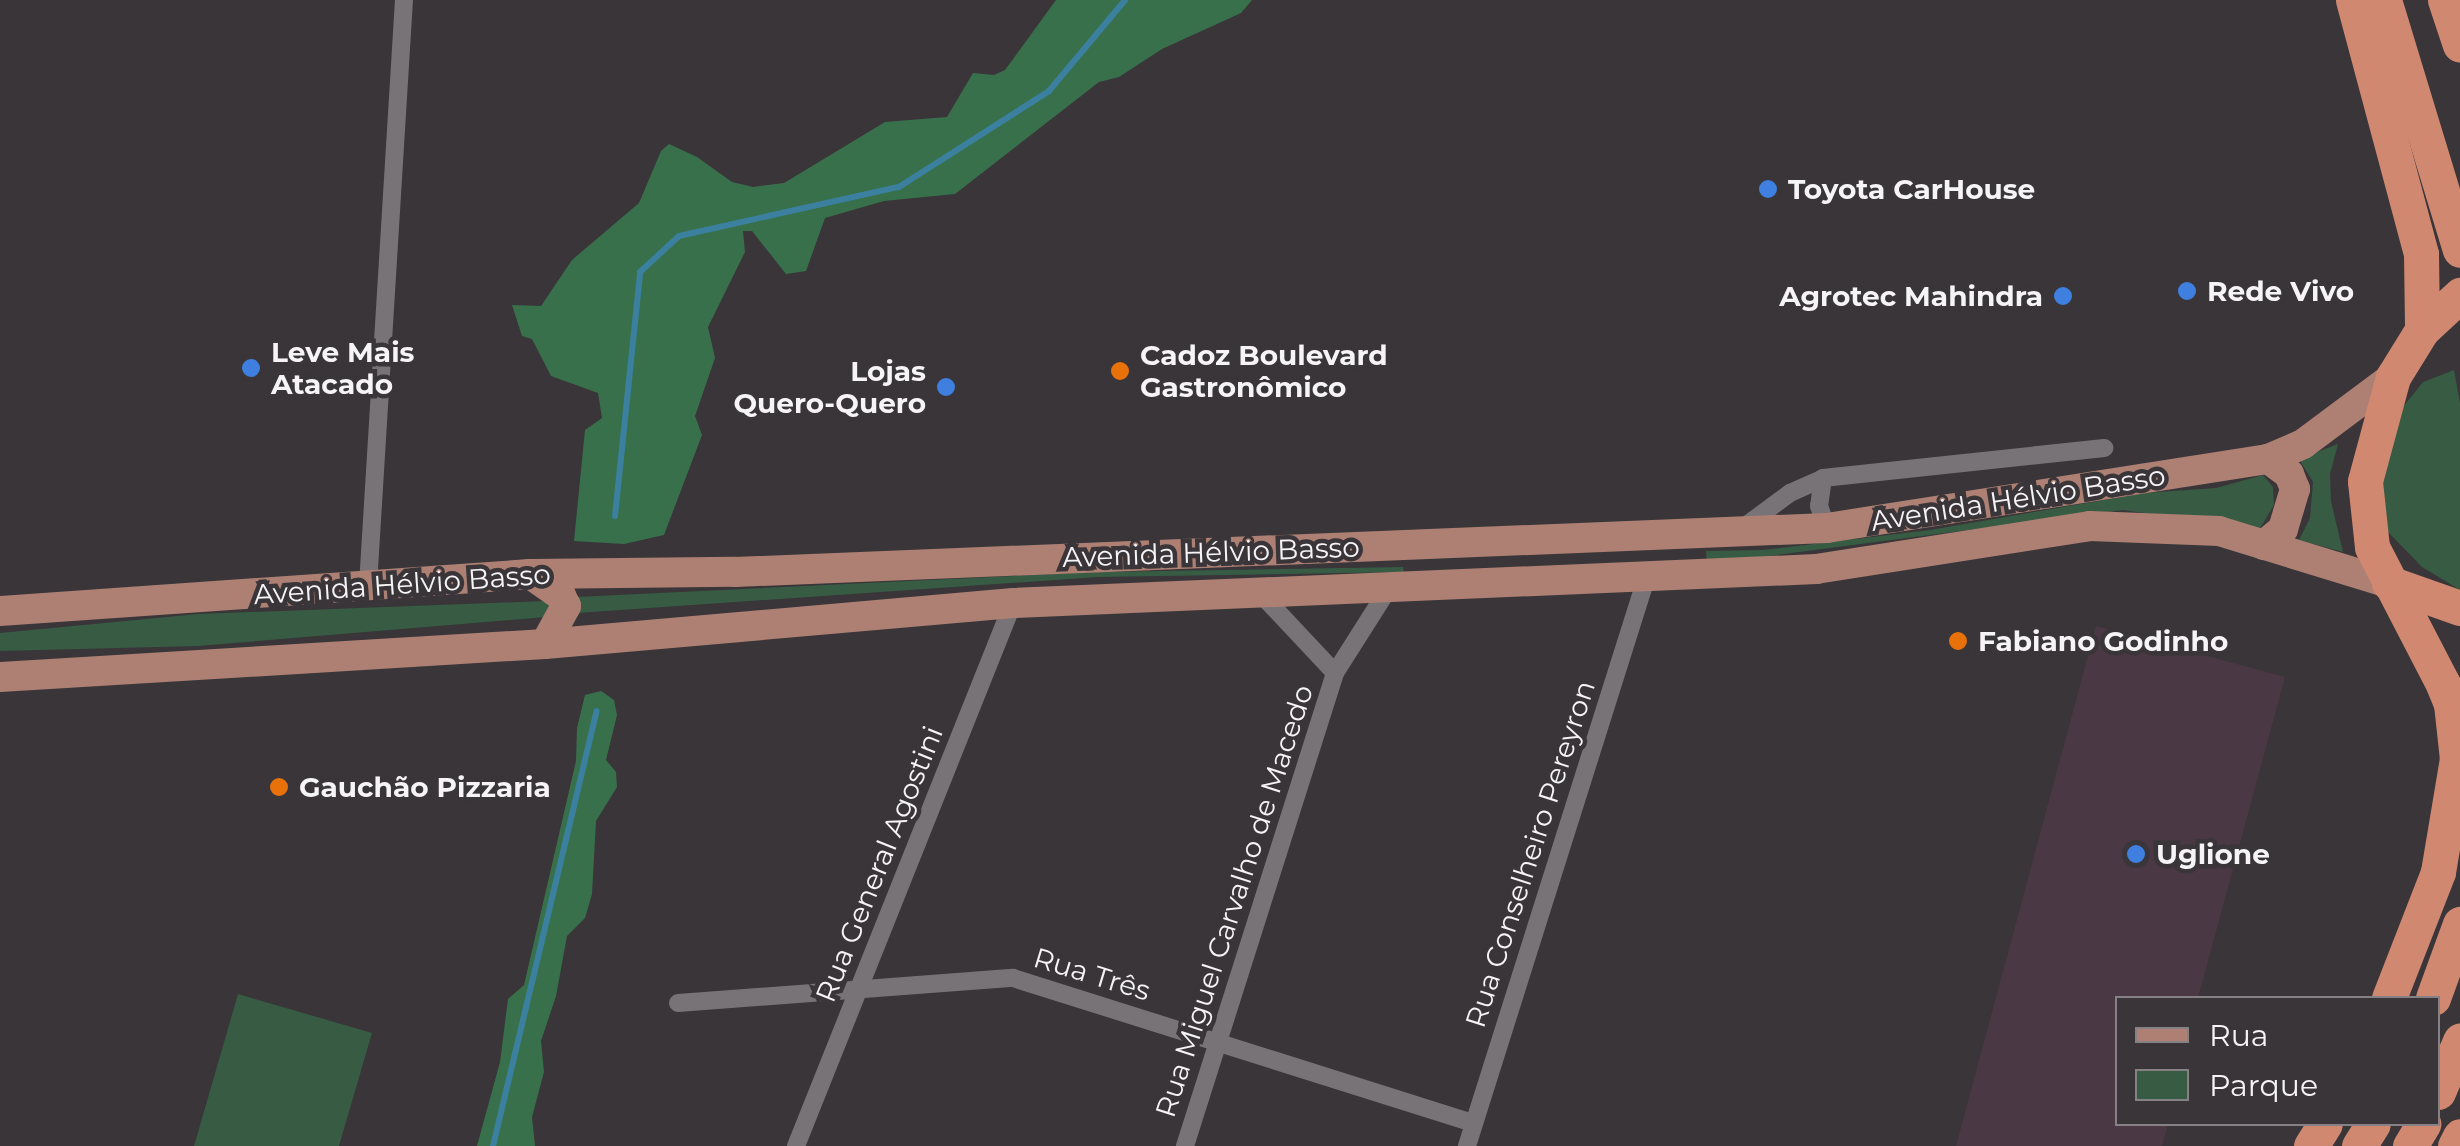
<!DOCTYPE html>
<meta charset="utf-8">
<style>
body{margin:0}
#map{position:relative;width:2460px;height:1146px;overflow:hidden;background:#393539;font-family:Montserrat,sans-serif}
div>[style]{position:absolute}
.commercial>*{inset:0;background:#4a3944}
.green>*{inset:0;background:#375b43}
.forest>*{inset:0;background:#39704c}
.stream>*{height:6px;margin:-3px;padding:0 3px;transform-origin:3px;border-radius:3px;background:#3b809e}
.street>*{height:18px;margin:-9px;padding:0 9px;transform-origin:9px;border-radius:9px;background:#777377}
.primary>*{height:30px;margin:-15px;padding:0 15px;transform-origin:15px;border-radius:15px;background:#ad8073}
.highway>*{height:35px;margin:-17.5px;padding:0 17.5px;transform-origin:17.5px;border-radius:17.5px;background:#d18871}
.dots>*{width:28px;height:28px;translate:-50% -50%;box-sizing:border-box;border:5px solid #393539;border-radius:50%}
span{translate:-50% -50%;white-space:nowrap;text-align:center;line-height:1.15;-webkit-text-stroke:9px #393539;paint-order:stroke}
.poi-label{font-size:28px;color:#f6f4f6;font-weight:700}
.left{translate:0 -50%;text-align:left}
.right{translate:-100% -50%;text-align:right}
.street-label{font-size:28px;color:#f6f4f6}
.legend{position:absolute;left:2115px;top:996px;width:325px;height:130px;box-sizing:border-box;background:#393539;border:2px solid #858185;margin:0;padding:12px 18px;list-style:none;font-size:30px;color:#f6f4f6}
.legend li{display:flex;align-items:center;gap:20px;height:50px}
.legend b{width:50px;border:2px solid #858185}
</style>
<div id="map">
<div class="commercial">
<i style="clip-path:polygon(2096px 626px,2285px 677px,2198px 998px,2118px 998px,2118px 1124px,2168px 1124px,2162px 1146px,1956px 1146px)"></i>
</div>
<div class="green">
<i style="clip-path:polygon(2454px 370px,2460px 403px,2460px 590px,2422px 567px,2386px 530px,2379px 482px,2403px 407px,2423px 382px)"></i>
<i style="clip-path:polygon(2338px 444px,2330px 474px,2331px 501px,2343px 552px,2299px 540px,2310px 518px,2313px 482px,2299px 459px)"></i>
<i style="clip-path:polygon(2263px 475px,2273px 487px,2274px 505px,2259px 530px,2123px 510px,1707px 564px,1706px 551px,1763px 550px,1930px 530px,2144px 493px,2216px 488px)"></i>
<i style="clip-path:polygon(1403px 567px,1404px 572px,1098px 577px,577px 613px,576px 597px,1096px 572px)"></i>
<i style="clip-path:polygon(545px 601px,552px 603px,546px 617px,198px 646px,0 651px,0 633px,198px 614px)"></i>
<i style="clip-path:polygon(238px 994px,372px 1033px,339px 1146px,194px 1146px)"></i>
</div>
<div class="forest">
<i style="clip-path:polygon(1056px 0,1252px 0,1241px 13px,1162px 49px,1119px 77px,1099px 82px,955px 194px,884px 201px,825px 218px,806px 271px,786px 274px,752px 231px,743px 231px,745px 252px,708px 327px,715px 358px,695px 416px,702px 435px,664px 535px,624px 544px,574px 541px,585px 430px,602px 418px,598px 393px,551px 376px,532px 339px,522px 336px,512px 305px,541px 306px,572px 260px,639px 203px,661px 151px,669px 144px,697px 157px,732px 182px,753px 187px,784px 183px,885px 122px,947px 117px,973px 73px,994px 75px,1005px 70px)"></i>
<i style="clip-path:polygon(601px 691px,614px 700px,617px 715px,606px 760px,616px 772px,617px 787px,596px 821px,592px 894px,585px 918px,567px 936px,556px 996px,541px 1041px,544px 1072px,532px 1117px,535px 1146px,477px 1146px,500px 1062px,508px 999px,524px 985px,576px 761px,577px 728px,585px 695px)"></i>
</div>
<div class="stream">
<i style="left:615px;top:516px;width:245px;rotate:-84.1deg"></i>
<i style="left:640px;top:272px;width:53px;rotate:-42.7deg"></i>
<i style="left:679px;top:236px;width:225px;rotate:-12.6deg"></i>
<i style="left:899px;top:187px;width:178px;rotate:-32.6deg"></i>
<i style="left:1049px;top:91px;width:119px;rotate:-50.1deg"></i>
<i style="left:493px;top:1146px;width:447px;rotate:-76.6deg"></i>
</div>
<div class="street">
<i style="left:1823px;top:478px;width:28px;rotate:98deg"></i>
<i style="left:1819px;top:506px;width:23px;rotate:70deg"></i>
<i style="left:1740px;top:530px;width:62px;rotate:-36.5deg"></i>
<i style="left:1790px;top:493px;width:36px;rotate:-24deg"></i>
<i style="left:1823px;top:478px;width:283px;rotate:-6.1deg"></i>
<i style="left:368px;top:585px;width:586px;rotate:-86.48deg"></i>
<i style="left:1259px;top:592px;width:111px;rotate:46.8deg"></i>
<i style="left:678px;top:1003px;width:336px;rotate:-4.3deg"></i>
<i style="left:1013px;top:978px;width:483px;rotate:17.5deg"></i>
<i style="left:796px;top:1146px;width:585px;rotate:-68.22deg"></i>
<i style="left:1185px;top:1146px;width:496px;rotate:-72.4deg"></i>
<i style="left:1335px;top:673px;width:101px;rotate:-57.6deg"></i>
<i style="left:1467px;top:1146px;width:595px;rotate:-72.48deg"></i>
</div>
<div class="primary">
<i style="left:2264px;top:545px;width:25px;rotate:-40deg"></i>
<i style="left:2283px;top:529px;width:42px;rotate:-73.3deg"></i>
<i style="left:2295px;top:489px;width:16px;rotate:-112deg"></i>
<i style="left:2289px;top:474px;width:26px;rotate:-144deg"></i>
<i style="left:530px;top:574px;width:38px;rotate:35deg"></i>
<i style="left:561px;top:596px;width:11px;rotate:63deg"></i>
<i style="left:566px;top:606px;width:43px;rotate:118.9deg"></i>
<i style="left:0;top:611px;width:531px;rotate:-3.99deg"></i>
<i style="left:530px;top:574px;width:205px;rotate:-0.6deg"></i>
<i style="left:735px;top:572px;width:1093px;rotate:-2.31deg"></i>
<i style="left:1827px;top:528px;width:446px;rotate:-8.9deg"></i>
<i style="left:2268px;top:459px;width:38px;rotate:-23deg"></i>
<i style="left:2303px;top:444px;width:112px;rotate:-36.7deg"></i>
<i style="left:0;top:677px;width:546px;rotate:-3.47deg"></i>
<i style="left:545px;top:644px;width:470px;rotate:-5deg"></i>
<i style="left:1013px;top:603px;width:804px;rotate:-2.42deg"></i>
<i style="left:1816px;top:569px;width:277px;rotate:-8.9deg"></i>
<i style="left:2090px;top:526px;width:129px;rotate:2.2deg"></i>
<i style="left:2219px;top:531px;width:178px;rotate:17deg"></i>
</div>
<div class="highway">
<i style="left:2353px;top:0;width:263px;rotate:75deg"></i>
<i style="left:2421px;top:254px;width:76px;rotate:89.2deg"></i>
<i style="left:2384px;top:0;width:261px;rotate:73.1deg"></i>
<i style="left:2445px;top:0;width:47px;rotate:71.6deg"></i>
<i style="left:2389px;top:583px;width:75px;rotate:19.4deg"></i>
<i style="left:2389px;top:998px;width:135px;rotate:-68.7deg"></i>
<i style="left:2438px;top:872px;width:115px;rotate:-80.5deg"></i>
<i style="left:2457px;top:759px;width:55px;rotate:-96.2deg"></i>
<i style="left:2451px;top:704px;width:22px;rotate:-112deg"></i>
<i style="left:2443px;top:684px;width:154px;rotate:-117.4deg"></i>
<i style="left:2372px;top:547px;width:66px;rotate:-96.1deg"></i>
<i style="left:2365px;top:481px;width:108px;rotate:-74.9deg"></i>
<i style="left:2393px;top:377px;width:55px;rotate:-58.3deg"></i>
<i style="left:2422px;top:330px;width:52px;rotate:-42.6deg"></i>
<i style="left:2433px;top:998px;width:79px;rotate:-70deg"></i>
<i style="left:2438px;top:1092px;width:56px;rotate:-66.7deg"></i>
<i style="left:2311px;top:1146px;width:26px;rotate:-58deg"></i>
<i style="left:2359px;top:1146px;width:26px;rotate:-58deg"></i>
<i style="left:2410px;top:1146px;width:26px;rotate:-59deg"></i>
<i style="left:2455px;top:1146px;width:11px;rotate:-63deg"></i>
</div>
<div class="dots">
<i style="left:1768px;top:189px;background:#3f7fe0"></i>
<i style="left:2187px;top:291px;background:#3f7fe0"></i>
<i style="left:2063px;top:296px;background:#3f7fe0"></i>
<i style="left:251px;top:368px;background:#3f7fe0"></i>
<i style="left:1120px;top:371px;background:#e8710a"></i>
<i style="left:946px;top:387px;background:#3f7fe0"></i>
<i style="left:1958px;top:641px;background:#e8710a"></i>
<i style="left:279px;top:787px;background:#e8710a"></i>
<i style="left:2136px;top:854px;background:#3f7fe0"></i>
</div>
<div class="poi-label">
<span class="left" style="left:1788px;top:189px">Toyota CarHouse</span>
<span class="left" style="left:2207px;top:291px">Rede Vivo</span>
<span class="right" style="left:2043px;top:296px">Agrotec Mahindra</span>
<span class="left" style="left:271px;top:368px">Leve Mais<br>Atacado</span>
<span class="left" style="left:1140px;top:371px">Cadoz Boulevard<br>Gastronômico</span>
<span class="right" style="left:926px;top:387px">Lojas<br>Quero-Quero</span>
<span class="left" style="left:1978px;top:641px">Fabiano Godinho</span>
<span class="left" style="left:299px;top:787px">Gauchão Pizzaria</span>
<span class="left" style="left:2156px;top:854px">Uglione</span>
</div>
<div class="street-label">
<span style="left:2018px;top:498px;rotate:-9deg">Avenida Hélvio Basso</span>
<span style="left:1211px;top:552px;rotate:-2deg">Avenida Hélvio Basso</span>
<span style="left:402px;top:584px;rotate:-4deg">Avenida Hélvio Basso</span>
<span style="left:1530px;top:854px;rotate:-72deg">Rua Conselheiro Pereyron</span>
<span style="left:879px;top:864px;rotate:-68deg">Rua General Agostini</span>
<span style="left:1234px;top:901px;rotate:-72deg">Rua Miguel Carvalho de Macedo</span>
<span style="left:1092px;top:974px;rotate:17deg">Rua Três</span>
</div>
<ul class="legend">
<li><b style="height:12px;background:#ad8073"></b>Rua</li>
<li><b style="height:28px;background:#375b43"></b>Parque</li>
</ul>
</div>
